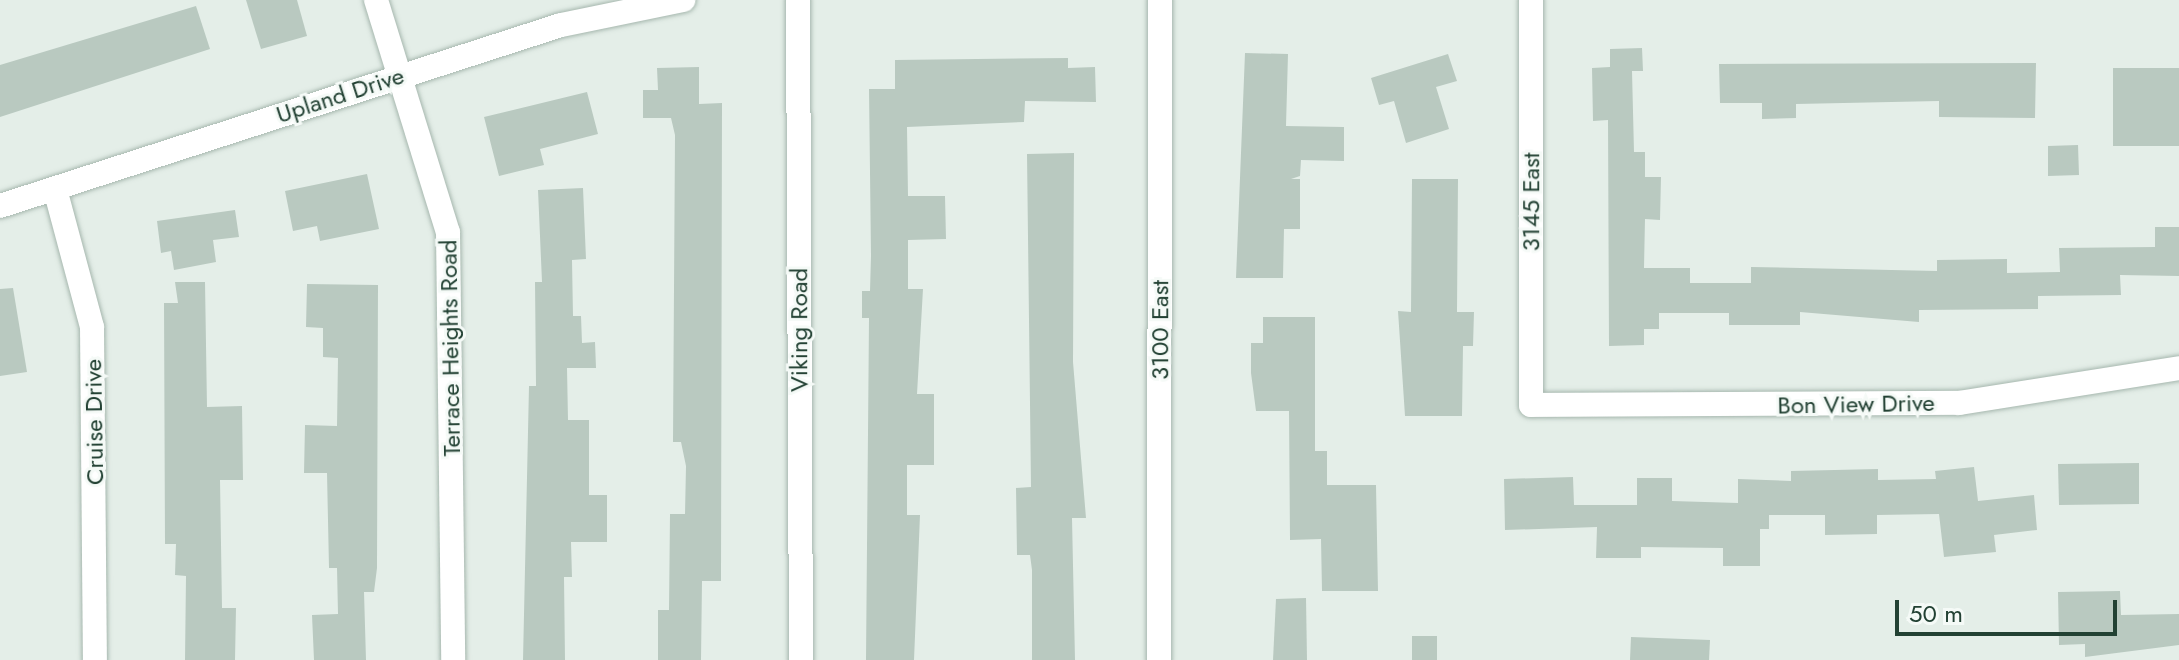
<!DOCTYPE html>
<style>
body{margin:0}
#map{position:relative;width:2179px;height:660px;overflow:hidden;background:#e4eee8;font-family:Jost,sans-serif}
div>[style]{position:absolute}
.building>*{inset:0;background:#b9c9c0}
.roads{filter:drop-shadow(0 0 2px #a6b7ae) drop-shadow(0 0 2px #a6b7ae)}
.street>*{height:24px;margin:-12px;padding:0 12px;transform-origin:12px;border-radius:12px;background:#fff}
.secondary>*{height:24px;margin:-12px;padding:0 12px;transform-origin:12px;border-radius:12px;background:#fff}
span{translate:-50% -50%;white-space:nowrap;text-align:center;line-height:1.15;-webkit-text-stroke:6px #f5faf7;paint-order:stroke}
.street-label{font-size:24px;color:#224133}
.scale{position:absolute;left:1895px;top:600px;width:222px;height:36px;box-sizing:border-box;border:4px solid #224133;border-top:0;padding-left:10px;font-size:24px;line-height:28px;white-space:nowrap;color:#224133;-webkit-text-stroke:6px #f5faf7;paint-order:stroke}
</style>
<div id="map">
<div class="building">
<i style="clip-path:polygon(246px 0,297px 0,307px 36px,261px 49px)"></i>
<i style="clip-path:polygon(196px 6px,210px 49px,0 117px,0 65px)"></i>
<i style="clip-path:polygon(1642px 48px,1643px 71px,1632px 71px,1634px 152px,1645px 152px,1645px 177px,1661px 177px,1660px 220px,1645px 219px,1644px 268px,1690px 268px,1690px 283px,1751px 283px,1751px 267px,1937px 271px,1937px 260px,2007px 259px,2007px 273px,2060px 272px,2059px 248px,2155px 247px,2155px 227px,2179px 227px,2179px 276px,2120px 275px,2121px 295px,2038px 296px,2038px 309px,1919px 310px,1919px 322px,1800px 312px,1800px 325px,1729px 325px,1729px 313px,1659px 313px,1659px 329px,1644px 329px,1644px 345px,1609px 346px,1608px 120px,1593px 121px,1592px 68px,1610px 67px,1610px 49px)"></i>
<i style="clip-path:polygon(1245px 53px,1288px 54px,1286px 126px,1344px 127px,1344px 161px,1301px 160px,1300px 176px,1291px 179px,1300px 179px,1300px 229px,1284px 229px,1283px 278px,1236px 278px)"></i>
<i style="clip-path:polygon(1448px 54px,1457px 81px,1436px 87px,1449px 129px,1406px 143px,1394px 101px,1379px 105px,1371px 78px)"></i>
<i style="clip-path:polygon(1068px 58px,1068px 68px,1095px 67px,1096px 102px,1025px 101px,1024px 122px,907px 127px,908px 196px,945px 196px,946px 239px,908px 240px,908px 289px,923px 289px,917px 394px,934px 394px,934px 465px,907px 465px,907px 515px,920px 515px,914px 660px,866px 660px,869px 318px,862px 318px,862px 291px,870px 291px,871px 256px,869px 89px,895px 89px,895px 60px)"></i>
<i style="clip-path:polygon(2036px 63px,2035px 118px,1939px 117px,1939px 101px,1796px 104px,1796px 118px,1762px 119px,1762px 103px,1720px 103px,1719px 64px)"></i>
<i style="clip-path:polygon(699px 67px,699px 104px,722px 103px,721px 581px,702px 581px,701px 660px,658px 660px,658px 610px,669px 610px,670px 514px,685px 514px,686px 466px,681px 442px,673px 442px,675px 135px,671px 118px,643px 118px,643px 90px,658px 90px,657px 68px)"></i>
<i style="clip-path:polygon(2113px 68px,2179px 68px,2179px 146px,2113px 146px)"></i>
<i style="clip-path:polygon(587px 92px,598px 134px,540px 149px,544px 165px,499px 176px,484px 117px)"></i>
<i style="clip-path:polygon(2078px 145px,2079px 175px,2048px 176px,2048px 146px)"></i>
<i style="clip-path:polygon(1074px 153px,1073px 362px,1086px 518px,1072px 518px,1075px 660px,1032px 660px,1032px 570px,1030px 555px,1017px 555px,1016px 488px,1031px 487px,1027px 154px)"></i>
<i style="clip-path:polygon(367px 174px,379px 229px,320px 241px,317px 226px,293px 231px,285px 191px)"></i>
<i style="clip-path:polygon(1412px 179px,1458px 179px,1457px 312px,1474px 312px,1473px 346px,1463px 346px,1462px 416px,1405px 416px,1398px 311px,1411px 312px)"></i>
<i style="clip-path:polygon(583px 188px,586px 259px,572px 260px,573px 316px,581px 316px,582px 343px,595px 342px,596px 368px,567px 368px,568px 420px,589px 420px,589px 495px,607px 495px,607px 542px,571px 542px,572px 577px,564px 577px,565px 660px,523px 660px,529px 386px,536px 386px,535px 282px,542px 282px,538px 190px)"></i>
<i style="clip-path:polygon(235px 210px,239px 237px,213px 240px,216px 262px,174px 270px,171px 251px,161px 253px,157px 221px)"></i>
<i style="clip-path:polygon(175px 282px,205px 282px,207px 407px,242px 406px,243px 480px,220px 480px,222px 608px,236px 608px,235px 660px,185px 660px,186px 576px,175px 575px,176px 544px,165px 544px,164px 303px,178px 303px)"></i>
<i style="clip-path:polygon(307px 284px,378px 285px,377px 568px,374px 592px,364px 592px,366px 660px,314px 660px,312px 615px,338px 614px,337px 568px,329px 568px,327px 473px,304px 473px,305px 425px,337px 426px,338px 358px,323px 357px,323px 328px,306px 327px)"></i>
<i style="clip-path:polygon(13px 288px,27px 372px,0 376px,0 289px)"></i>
<i style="clip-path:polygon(1263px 317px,1315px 317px,1315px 451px,1327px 451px,1327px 485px,1376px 485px,1378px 591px,1322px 591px,1321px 539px,1290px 540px,1289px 411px,1256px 411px,1251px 373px,1251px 343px,1263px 343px)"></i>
<i style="clip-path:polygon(2139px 463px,2139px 504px,2059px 505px,2058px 464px)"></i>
<i style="clip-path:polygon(1974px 467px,1978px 501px,2034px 495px,2037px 530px,1994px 535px,1996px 552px,1944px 557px,1939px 514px,1877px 515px,1877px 534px,1825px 535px,1825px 515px,1769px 515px,1769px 529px,1760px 529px,1760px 566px,1723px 566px,1723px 548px,1641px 547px,1641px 558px,1596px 558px,1597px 527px,1505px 530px,1504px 479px,1573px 477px,1574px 505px,1637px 505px,1637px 478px,1672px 478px,1672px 501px,1738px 503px,1738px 479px,1791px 481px,1791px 471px,1878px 469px,1878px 480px,1936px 479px,1935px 471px)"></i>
<i style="clip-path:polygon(2120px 591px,2121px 615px,2179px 614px,2179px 645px,2085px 657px,2085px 644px,2059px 645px,2058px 592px)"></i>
<i style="clip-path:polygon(1306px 598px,1307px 660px,1273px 660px,1276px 599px)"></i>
<i style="clip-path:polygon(1412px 636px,1437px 636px,1437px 660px,1412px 660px)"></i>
<i style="clip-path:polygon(1631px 637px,1710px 640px,1709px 660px,1630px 660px)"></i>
</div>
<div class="roads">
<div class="street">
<i style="left:376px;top:0;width:243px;rotate:72.8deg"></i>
<i style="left:448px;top:232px;width:428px;rotate:89.3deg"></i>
<i style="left:798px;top:0;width:660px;rotate:89.74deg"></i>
<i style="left:1531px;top:0;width:405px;rotate:90deg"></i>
<i style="left:1531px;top:405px;width:428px;rotate:-0.3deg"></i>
<i style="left:1959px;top:403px;width:223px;rotate:-9deg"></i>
<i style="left:55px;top:189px;width:143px;rotate:75deg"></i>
<i style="left:92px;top:327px;width:333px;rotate:89.5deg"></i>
<i style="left:1159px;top:660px;width:660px;rotate:-89.91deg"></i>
</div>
<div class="secondary">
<i style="left:0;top:206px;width:589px;rotate:-17.88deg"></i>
<i style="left:561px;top:25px;width:125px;rotate:-11.6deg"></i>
</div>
</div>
<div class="street-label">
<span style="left:340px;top:95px;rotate:-18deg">Upland Drive</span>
<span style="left:1531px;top:202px;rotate:-90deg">3145 East</span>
<span style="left:799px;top:330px;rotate:-90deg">Viking Road</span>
<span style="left:1160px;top:330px;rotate:-90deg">3100 East</span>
<span style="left:450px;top:348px;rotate:-91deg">Terrace Heights Road</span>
<span style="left:1856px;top:404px;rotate:-1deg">Bon View Drive</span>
<span style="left:94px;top:422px;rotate:-91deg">Cruise Drive</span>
</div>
<div class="scale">50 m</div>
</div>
